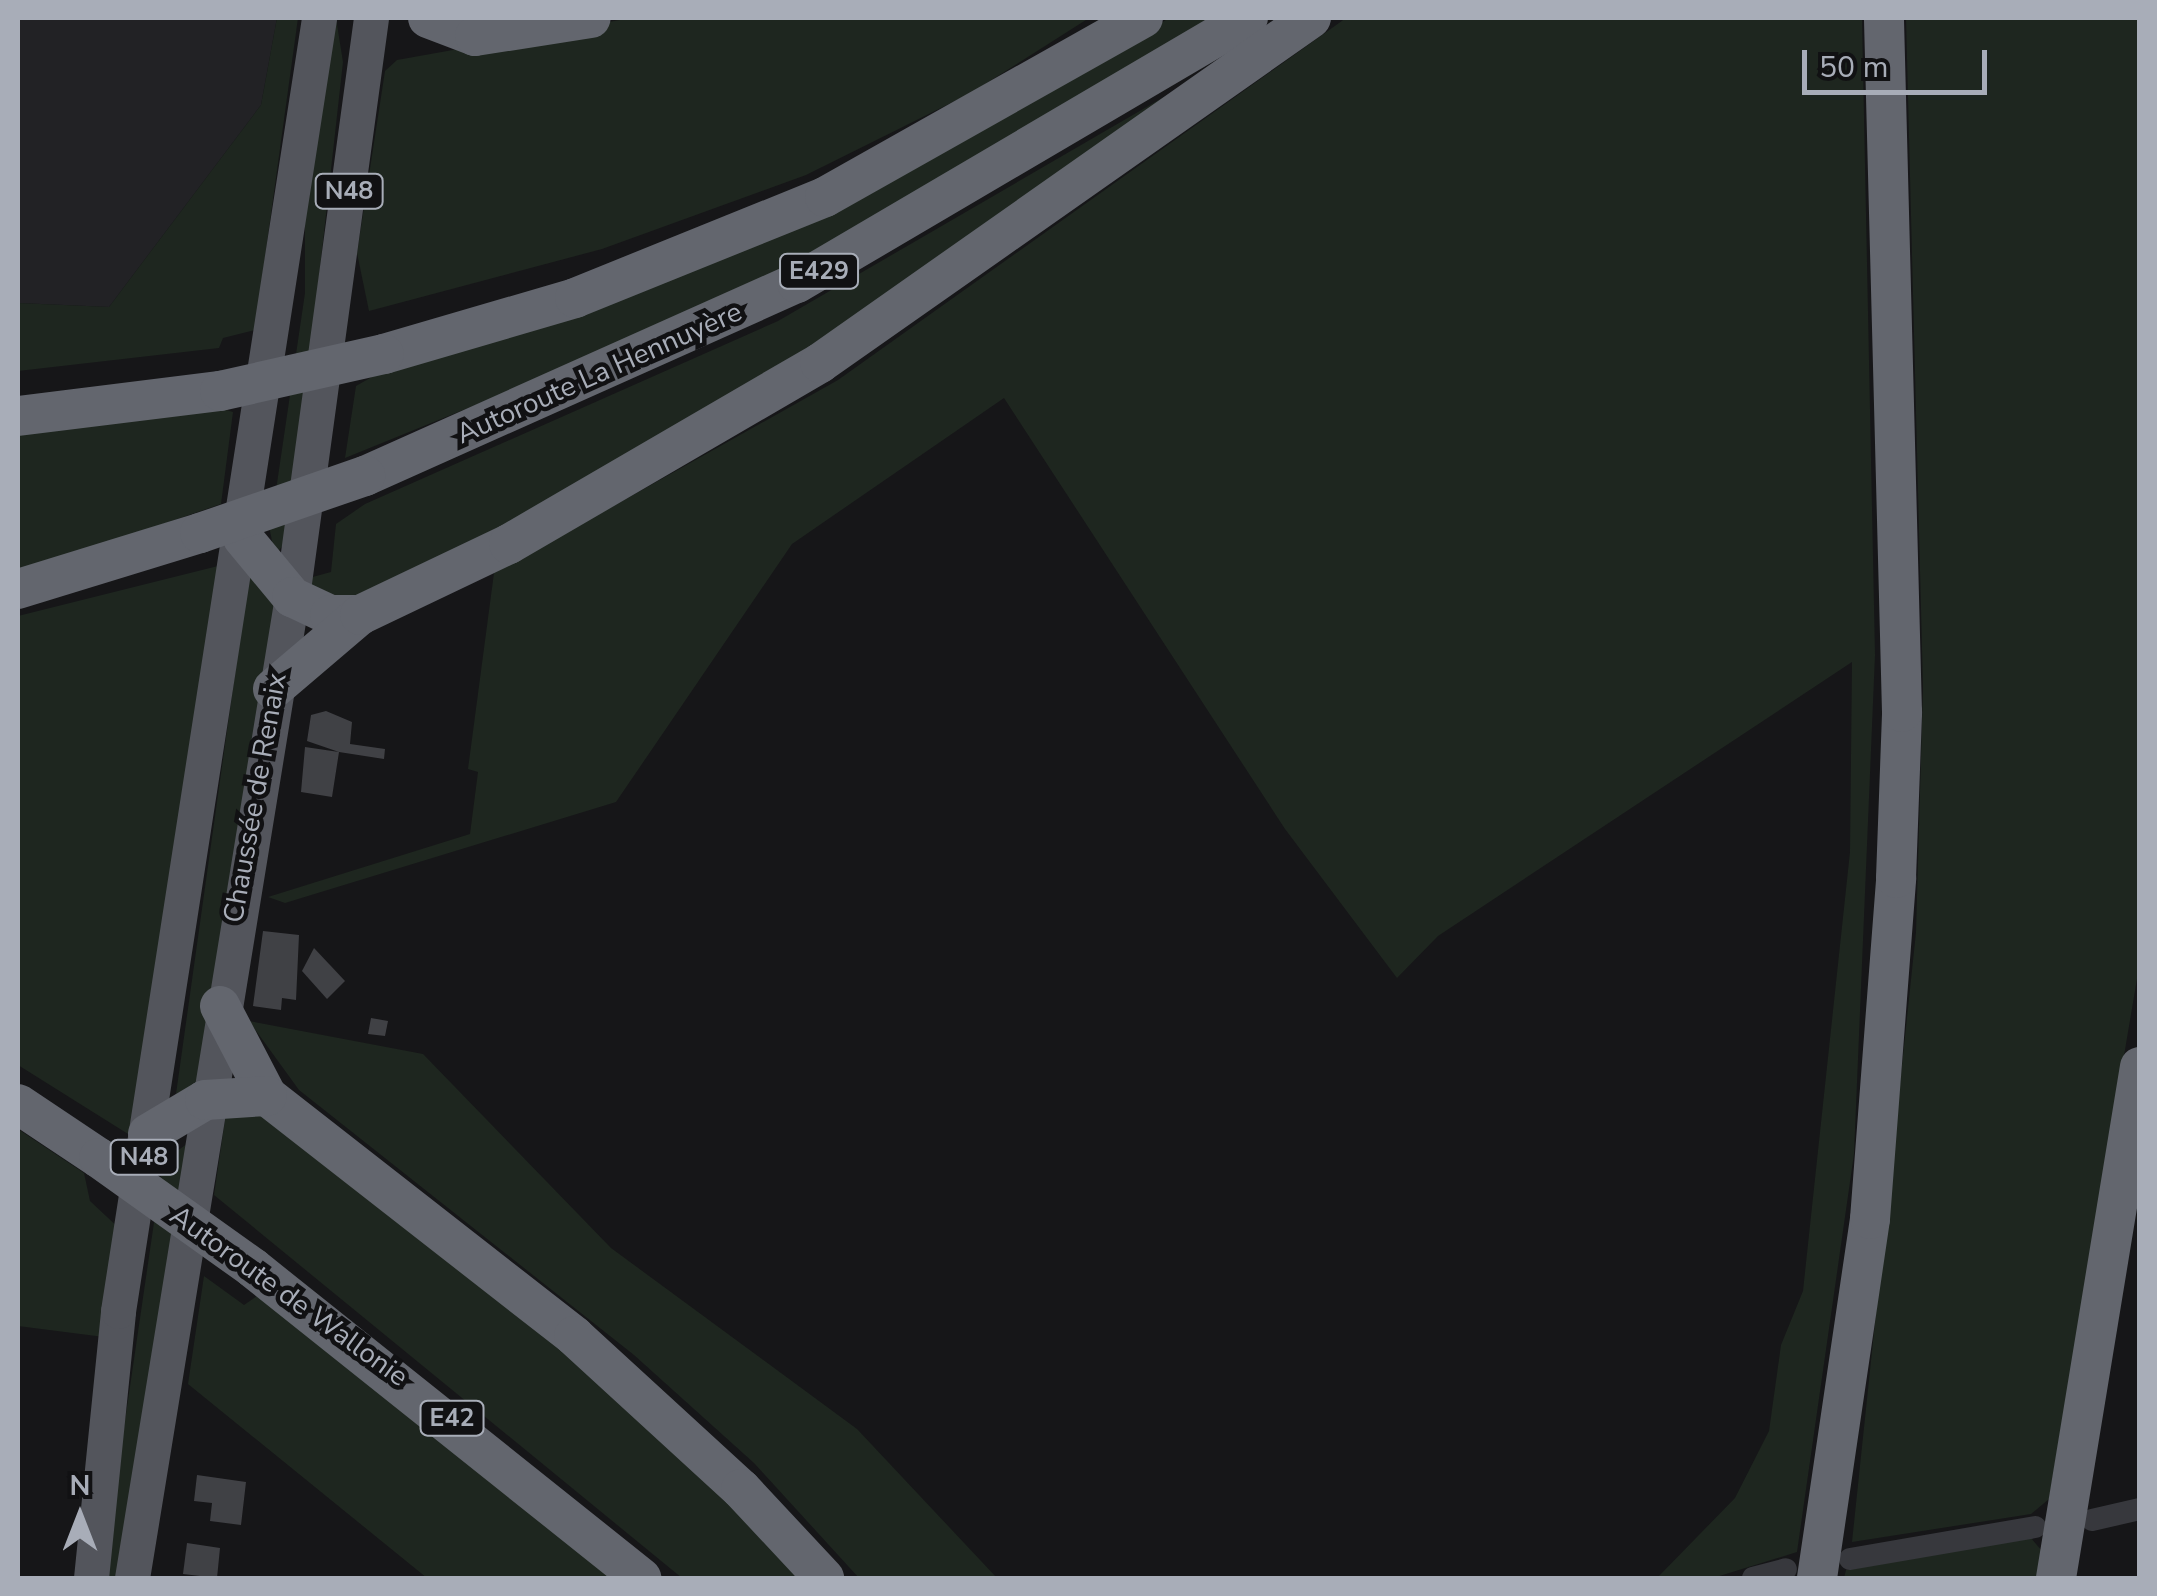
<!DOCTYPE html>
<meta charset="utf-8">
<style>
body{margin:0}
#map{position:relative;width:2157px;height:1596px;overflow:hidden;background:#161618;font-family:"Nunito Sans",sans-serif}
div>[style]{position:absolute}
.built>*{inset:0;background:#222225}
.green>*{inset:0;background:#1e261f}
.building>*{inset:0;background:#404145}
.minor>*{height:22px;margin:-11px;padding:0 11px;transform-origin:11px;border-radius:11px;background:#37383d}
.primary>*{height:35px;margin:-17.5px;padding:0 17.5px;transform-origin:17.5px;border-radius:17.5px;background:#53555c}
.motorway>*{height:40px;margin:-20px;padding:0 20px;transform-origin:20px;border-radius:20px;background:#63666e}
.motorway-bridge>*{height:40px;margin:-20px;padding:0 20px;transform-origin:20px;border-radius:20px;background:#63666e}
span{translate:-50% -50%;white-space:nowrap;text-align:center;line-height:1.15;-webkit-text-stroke:9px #111113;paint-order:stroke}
.shield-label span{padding:2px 8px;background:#111113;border:2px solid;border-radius:8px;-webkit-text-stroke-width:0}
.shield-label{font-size:25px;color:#a8adb8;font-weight:700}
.street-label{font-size:28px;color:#a8adb8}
.frame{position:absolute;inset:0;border:20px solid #a8adb8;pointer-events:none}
.north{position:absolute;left:30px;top:1466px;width:100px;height:100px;-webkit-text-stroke:8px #111113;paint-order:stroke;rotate:0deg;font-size:28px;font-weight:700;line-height:40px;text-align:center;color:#a8adb8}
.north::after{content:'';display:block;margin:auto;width:35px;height:45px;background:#a8adb8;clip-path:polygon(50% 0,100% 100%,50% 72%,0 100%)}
.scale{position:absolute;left:1802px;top:50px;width:185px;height:45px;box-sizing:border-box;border:5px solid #a8adb8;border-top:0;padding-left:12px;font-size:30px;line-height:35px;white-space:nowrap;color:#a8adb8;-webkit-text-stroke:8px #111113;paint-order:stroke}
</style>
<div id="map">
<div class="built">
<i style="clip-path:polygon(18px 18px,277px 18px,261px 105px,109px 307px,18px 303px)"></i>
</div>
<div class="green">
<i style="clip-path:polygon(277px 18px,298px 18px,255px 330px,223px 338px,219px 348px,18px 371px,18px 303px,109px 307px,261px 105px)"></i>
<i style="clip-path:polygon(336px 18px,343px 62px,317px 295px,285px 542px,275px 556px,270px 531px,305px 293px,305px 209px)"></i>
<i style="clip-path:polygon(631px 18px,1089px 18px,971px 93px,806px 175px,602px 249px,369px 311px,357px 253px,385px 71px,397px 60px)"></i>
<i style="clip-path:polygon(1169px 18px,1223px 18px,715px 308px,345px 458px,356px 386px,384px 370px,1065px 83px)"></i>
<i style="clip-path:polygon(1346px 18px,1862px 18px,1875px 655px,1854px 1154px,1797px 1552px,1713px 1578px,1657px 1578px,1735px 1498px,1769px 1431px,1781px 1345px,1803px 1291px,1850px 852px,1852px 662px,1438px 936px,1397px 978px,1285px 829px,1004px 398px,792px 544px,616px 802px,285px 903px,268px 897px,470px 834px,478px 772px,468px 769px,494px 573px,838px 380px)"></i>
<i style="clip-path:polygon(1906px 18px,2139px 18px,2139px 967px,2049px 1499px,2031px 1514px,1852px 1542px,1916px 932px,1923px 688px)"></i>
<i style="clip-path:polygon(1231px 58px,769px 385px,355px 605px,307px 592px,309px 578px,331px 572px,336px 524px,365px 504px,778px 321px)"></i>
<i style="clip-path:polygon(209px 405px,233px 412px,221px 504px,18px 574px,18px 430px)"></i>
<i style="clip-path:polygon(218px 566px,136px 1139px,18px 1065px,18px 616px)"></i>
<i style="clip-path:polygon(250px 567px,278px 598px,201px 1082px,176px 1094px)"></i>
<i style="clip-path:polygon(249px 1021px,423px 1054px,611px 1248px,857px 1429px,997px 1578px,859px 1578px,754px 1463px,634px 1355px,299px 1090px)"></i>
<i style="clip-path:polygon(226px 1113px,277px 1117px,664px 1435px,810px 1578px,682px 1578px,214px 1195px)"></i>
<i style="clip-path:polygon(18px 1129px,84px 1173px,90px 1201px,122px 1231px,104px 1337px,18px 1326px)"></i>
<i style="clip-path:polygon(191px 1141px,123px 1578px,102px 1578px,163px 1161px)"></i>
<i style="clip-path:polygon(204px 1276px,244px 1305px,257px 1296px,616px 1578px,427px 1578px,188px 1384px)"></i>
<i style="clip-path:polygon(2031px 1538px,2042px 1551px,2039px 1578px,1844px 1578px,1846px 1570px)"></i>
</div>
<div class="building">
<i style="clip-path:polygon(326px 711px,352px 722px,350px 744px,385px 749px,384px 759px,339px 752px,332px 797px,301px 792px,305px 747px,339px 752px,307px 741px,311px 715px)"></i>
<i style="clip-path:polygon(263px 931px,299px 935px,296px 1000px,282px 998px,281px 1010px,253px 1006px)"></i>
<i style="clip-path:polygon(314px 948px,345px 981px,327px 999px,302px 971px)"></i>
<i style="clip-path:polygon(371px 1018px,388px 1021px,385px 1036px,368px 1034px)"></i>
<i style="clip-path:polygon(197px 1475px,246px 1482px,241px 1525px,210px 1521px,212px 1503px,194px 1501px)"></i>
<i style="clip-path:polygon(187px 1543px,220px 1548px,217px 1578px,183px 1574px)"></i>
</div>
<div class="minor">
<i style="left:2092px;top:1520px;width:49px;rotate:-12.9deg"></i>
<i style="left:1850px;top:1559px;width:188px;rotate:-9.8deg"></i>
<i style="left:1753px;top:1578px;width:34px;rotate:-15deg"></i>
</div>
<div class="primary">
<i style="left:91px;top:1578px;width:268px;rotate:-84.2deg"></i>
<i style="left:118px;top:1311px;width:1309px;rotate:-81.16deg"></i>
<i style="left:132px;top:1578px;width:994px;rotate:-80.74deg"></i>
<i style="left:292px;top:597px;width:584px;rotate:-82.23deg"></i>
</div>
<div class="motorway">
<i style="left:428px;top:18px;width:50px;rotate:21deg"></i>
<i style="left:475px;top:36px;width:117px;rotate:-8.8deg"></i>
<i style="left:384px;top:354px;width:199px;rotate:-16.3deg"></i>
<i style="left:575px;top:298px;width:270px;rotate:-22deg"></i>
<i style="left:825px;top:197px;width:365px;rotate:-29.4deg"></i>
<i style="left:18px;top:416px;width:204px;rotate:-7.1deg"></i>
<i style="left:365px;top:476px;width:473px;rotate:-24.1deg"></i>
<i style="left:797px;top:283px;width:523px;rotate:-30.44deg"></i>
<i style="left:243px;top:538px;width:77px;rotate:50.3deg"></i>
<i style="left:292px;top:597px;width:42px;rotate:25.3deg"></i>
<i style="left:330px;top:615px;width:30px"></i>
<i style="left:18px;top:589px;width:190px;rotate:-17.1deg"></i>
<i style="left:273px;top:689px;width:114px;rotate:-40.4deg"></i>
<i style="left:360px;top:615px;width:165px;rotate:-25.5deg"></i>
<i style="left:509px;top:544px;width:360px;rotate:-30.2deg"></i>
<i style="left:820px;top:363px;width:600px;rotate:-35.09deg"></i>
<i style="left:220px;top:1006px;width:102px;rotate:62.4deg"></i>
<i style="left:267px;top:1096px;width:390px;rotate:38deg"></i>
<i style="left:574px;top:1336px;width:226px;rotate:42.5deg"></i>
<i style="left:741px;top:1489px;width:122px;rotate:47deg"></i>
<i style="left:18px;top:1104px;width:97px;rotate:33.7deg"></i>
<i style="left:148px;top:1134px;width:66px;rotate:-30.8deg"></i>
<i style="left:205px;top:1100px;width:62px;rotate:-3.7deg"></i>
<i style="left:253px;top:1268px;width:497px;rotate:38.6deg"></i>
<i style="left:1817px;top:1578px;width:363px;rotate:-81.6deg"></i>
<i style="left:1870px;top:1219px;width:342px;rotate:-85.6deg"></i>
<i style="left:1896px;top:878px;width:166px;rotate:-87.9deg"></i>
<i style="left:1902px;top:712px;width:694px;rotate:-91.49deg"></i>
<i style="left:2056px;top:1578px;width:518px;rotate:-80.67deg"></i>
</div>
<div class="motorway-bridge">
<i style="left:220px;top:391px;width:168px;rotate:-12.7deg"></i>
<i style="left:200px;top:533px;width:175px;rotate:-19.1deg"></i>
<i style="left:99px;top:1158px;width:189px;rotate:35.5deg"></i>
</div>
<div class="shield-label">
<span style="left:349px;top:191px">N48</span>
<span style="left:819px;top:271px">E429</span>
<span style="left:144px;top:1157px">N48</span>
<span style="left:452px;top:1418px">E42</span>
</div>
<div class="street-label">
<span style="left:599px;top:373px;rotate:-24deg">Autoroute La Hennuyère</span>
<span style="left:255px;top:798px;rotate:-80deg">Chaussée de Renaix</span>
<span style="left:289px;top:1296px;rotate:36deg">Autoroute de Wallonie</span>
</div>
<div class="frame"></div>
<div class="north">N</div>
<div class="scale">50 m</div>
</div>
